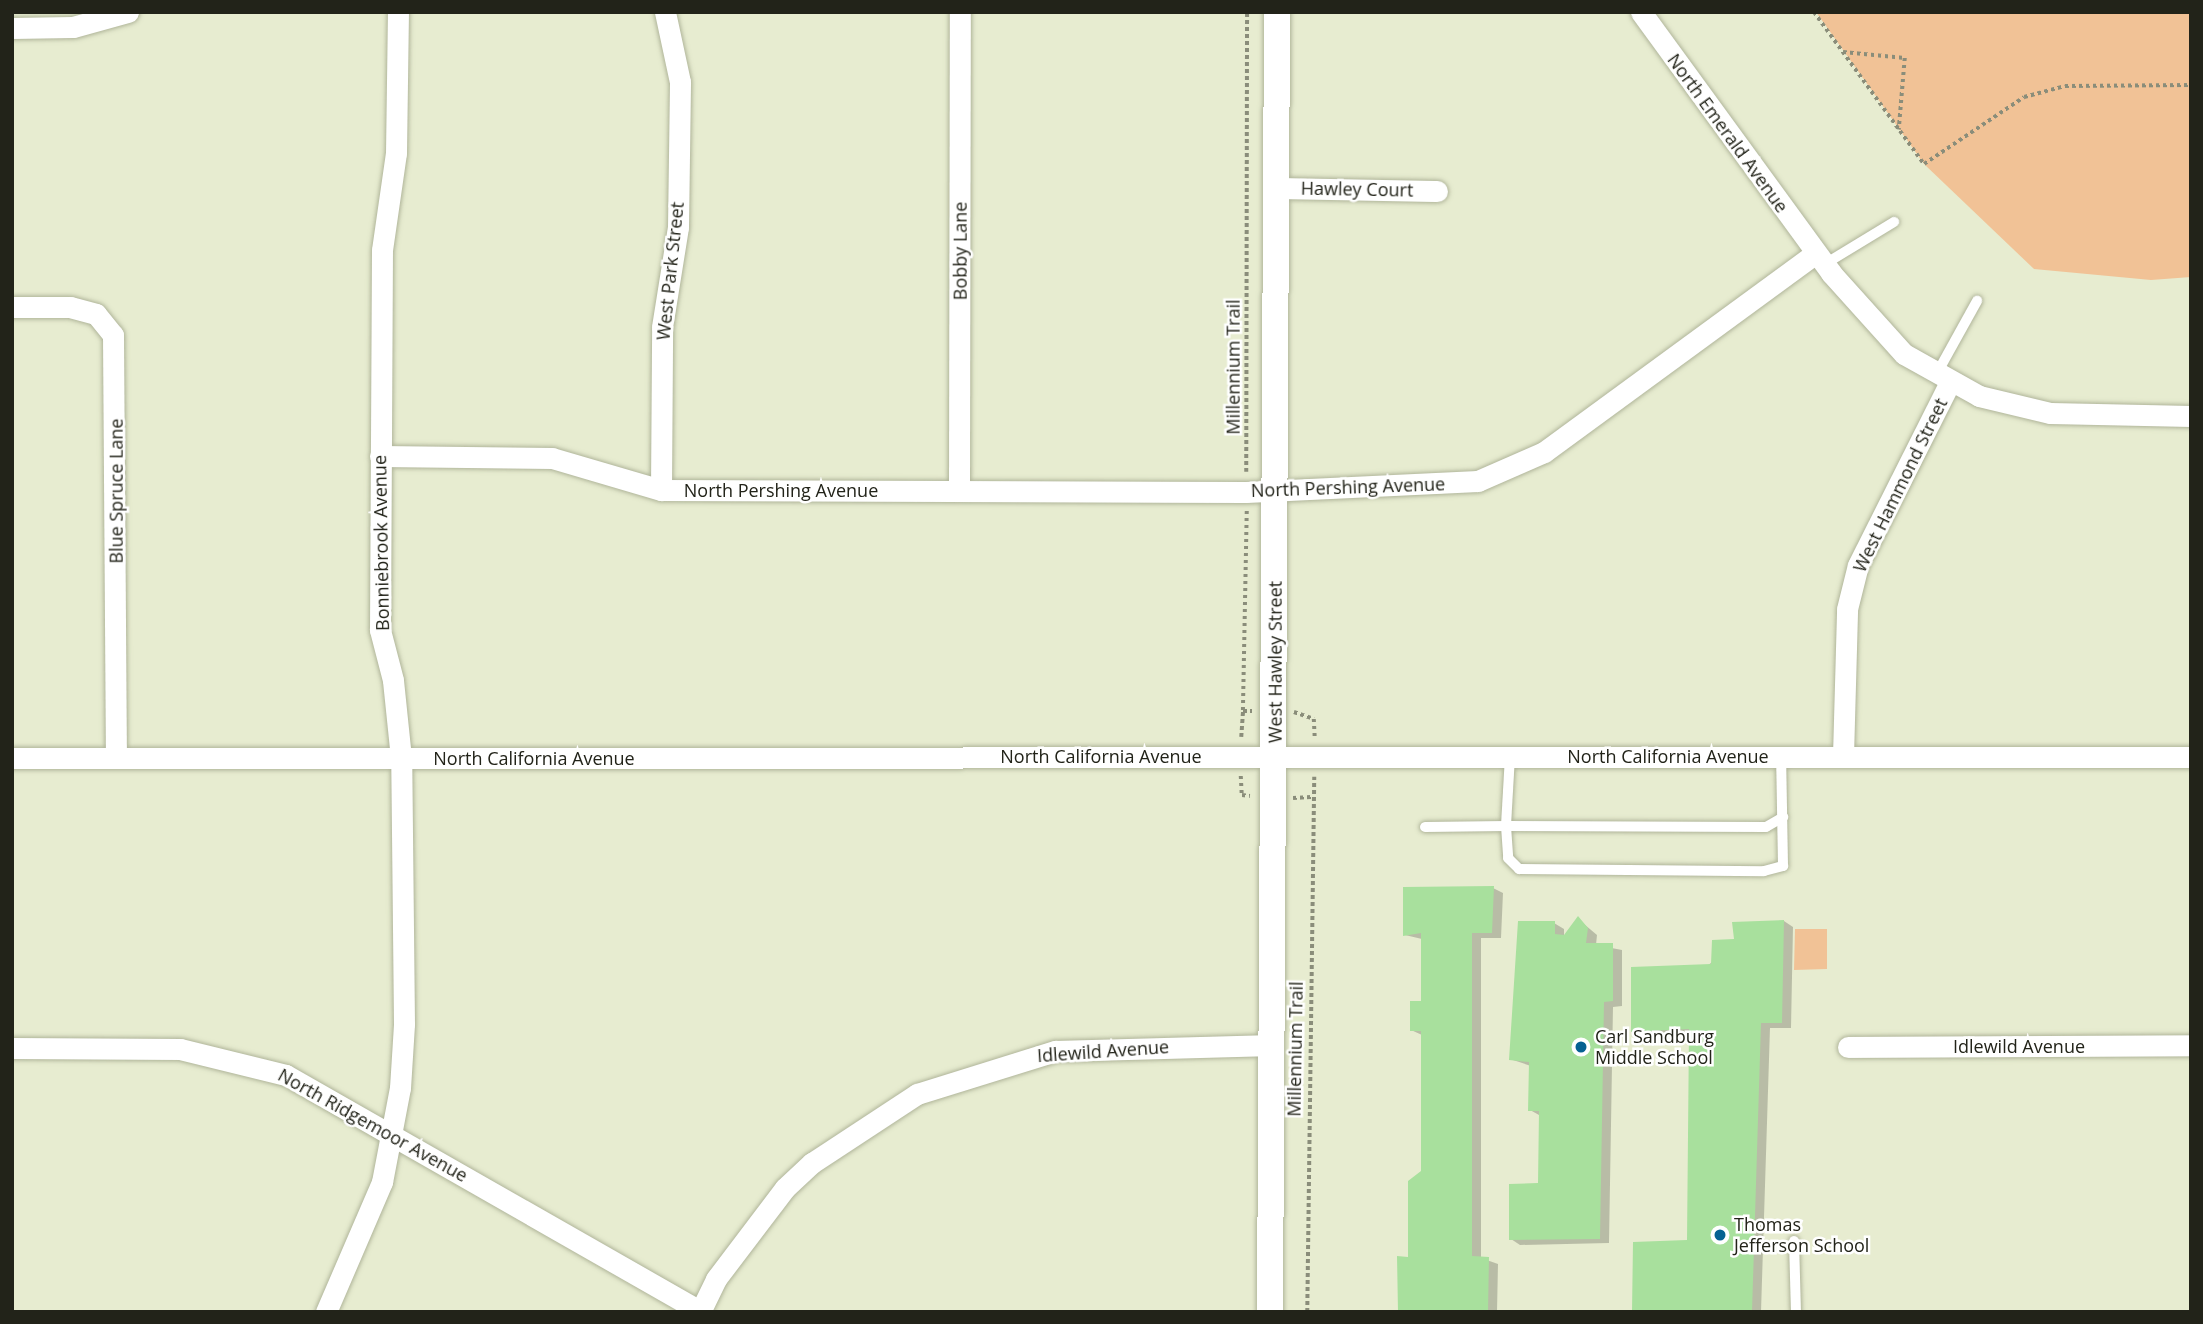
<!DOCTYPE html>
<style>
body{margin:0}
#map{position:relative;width:2203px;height:1324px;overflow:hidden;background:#e7ecd0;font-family:"Open Sans",sans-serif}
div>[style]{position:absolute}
.green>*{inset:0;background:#f1c296}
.shadow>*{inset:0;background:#0003}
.building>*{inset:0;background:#a8e09d}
.path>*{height:3.5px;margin-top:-1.75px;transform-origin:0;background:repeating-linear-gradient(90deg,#8a8d7a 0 3.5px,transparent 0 7px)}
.roads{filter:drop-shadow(0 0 2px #b0b59a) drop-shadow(0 0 2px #b0b59a)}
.service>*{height:10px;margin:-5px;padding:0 5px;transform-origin:5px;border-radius:5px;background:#fff}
.minor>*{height:21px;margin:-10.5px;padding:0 10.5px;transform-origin:10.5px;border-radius:10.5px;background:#fff}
.tertiary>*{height:26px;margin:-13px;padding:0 13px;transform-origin:13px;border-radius:13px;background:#fff}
.dots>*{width:19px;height:19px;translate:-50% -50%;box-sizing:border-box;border:4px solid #fff;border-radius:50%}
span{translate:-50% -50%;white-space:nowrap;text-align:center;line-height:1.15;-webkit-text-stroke:5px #fff;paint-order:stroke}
.street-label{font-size:18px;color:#222319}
.poi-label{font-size:18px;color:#222319}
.left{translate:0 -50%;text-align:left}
.frame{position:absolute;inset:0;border:14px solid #222319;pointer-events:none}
</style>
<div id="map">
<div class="green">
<i style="clip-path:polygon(1816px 12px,2191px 12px,2191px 277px,2151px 280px,2034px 269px,1924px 164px)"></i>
<i style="clip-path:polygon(1795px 929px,1827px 929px,1827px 969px,1794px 970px)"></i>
</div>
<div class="shadow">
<i style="clip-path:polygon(1493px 888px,1503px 893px,1501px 938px,1481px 938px,1481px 1258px,1498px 1264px,1497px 1312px,1400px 1312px,1422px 1172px,1422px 1035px,1411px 1030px,1422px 1002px,1422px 939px,1405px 935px)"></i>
<i style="clip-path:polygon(1578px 919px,1597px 935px,1596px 945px,1622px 950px,1622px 1006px,1613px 1007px,1609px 1243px,1520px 1245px,1511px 1239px,1540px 1185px,1539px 1115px,1530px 1110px,1531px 1066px,1510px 1059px,1554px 923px,1564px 929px,1564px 938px)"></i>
<i style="clip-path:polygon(1784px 921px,1793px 927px,1791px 1028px,1770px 1028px,1761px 1312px,1634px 1312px,1689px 1242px,1691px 1034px,1642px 1036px,1633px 1031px,1736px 941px)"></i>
</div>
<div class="building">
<i style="clip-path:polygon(1494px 886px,1492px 933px,1472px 933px,1472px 1256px,1489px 1257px,1488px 1312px,1398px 1312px,1397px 1256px,1408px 1257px,1408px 1181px,1421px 1171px,1421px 1031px,1410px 1031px,1410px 1001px,1421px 1001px,1421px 933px,1403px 936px,1403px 887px)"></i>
<i style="clip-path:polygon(1578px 916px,1588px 928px,1586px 943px,1613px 943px,1613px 1001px,1604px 1002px,1600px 1239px,1509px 1240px,1509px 1184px,1538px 1183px,1539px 1111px,1528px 1111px,1529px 1062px,1509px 1060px,1518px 921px,1555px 921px,1555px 934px,1564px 935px)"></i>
<i style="clip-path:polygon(1784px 920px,1782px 1023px,1761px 1023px,1752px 1312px,1632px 1312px,1633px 1242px,1687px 1240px,1689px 1029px,1631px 1032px,1631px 967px,1711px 964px,1712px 940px,1734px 939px,1732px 922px)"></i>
</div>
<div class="path">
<i style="left:1814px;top:12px;width:188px;rotate:54.1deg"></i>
<i style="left:1924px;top:164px;width:120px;rotate:-33.8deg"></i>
<i style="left:2024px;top:97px;width:42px;rotate:-15deg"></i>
<i style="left:2065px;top:86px;width:126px;rotate:-0.5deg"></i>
<i style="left:1843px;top:52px;width:62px;rotate:5.5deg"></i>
<i style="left:1905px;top:58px;width:72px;rotate:94.8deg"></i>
<i style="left:1246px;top:472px;width:460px;rotate:-89.9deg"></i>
<i style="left:1247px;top:511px;width:200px;rotate:91.1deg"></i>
<i style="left:1243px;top:711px;width:9px"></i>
<i style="left:1294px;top:712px;width:21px;rotate:19deg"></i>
<i style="left:1314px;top:719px;width:19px;rotate:87deg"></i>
<i style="left:1241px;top:737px;width:26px;rotate:-86deg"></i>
<i style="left:1241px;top:776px;width:19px;rotate:87deg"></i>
<i style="left:1242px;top:795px;width:8px;rotate:7deg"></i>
<i style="left:1293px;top:798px;width:18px;rotate:-3deg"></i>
<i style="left:1307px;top:1312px;width:535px;rotate:-89.25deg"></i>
</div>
<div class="roads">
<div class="service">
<i style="left:1825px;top:264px;width:81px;rotate:-31.3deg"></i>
<i style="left:1936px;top:375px;width:85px;rotate:-61deg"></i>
<i style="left:1510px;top:756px;width:70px;rotate:93.3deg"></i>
<i style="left:1506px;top:826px;width:260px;rotate:0.2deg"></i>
<i style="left:1766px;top:827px;width:20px;rotate:-30deg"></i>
<i style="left:1425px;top:827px;width:81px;rotate:-0.7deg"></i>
<i style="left:1506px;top:826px;width:32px;rotate:86deg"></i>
<i style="left:1508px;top:858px;width:16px;rotate:45deg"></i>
<i style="left:1519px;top:869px;width:245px;rotate:0.5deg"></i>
<i style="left:1764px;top:871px;width:20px;rotate:-15deg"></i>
<i style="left:1783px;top:866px;width:110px;rotate:-91deg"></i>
<i style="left:1794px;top:1241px;width:71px;rotate:88.4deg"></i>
</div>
<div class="minor">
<i style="left:1641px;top:12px;width:323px;rotate:53.9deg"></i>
<i style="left:1831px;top:273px;width:109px;rotate:48deg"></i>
<i style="left:1904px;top:354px;width:86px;rotate:29.2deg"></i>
<i style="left:1979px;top:396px;width:73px;rotate:13.5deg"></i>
<i style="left:2050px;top:413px;width:141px;rotate:1.2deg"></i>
<i style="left:12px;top:28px;width:61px;rotate:-0.9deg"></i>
<i style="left:73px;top:27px;width:57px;rotate:-15.3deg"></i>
<i style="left:1276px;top:188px;width:161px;rotate:1.1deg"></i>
<i style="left:12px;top:307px;width:58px"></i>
<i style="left:70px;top:307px;width:27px;rotate:15deg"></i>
<i style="left:96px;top:314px;width:27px;rotate:51deg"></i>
<i style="left:113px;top:335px;width:423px;rotate:89.6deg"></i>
<i style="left:380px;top:456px;width:172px;rotate:0.7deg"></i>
<i style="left:552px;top:458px;width:114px;rotate:16.4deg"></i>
<i style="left:661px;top:490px;width:585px;rotate:0.2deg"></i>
<i style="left:1246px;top:492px;width:232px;rotate:-2.7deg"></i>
<i style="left:1478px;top:481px;width:72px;rotate:-23.7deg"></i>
<i style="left:1544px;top:452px;width:337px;rotate:-36.2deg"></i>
<i style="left:959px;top:489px;width:477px;rotate:-89.9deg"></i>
<i style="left:661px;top:490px;width:163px;rotate:-89.6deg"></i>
<i style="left:662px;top:327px;width:101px;rotate:-80.9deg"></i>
<i style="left:678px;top:227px;width:145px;rotate:-89.2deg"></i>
<i style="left:680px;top:82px;width:72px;rotate:-102.1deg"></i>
<i style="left:1843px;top:756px;width:147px;rotate:-88.4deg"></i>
<i style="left:1847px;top:609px;width:45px;rotate:-76deg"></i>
<i style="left:1858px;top:565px;width:205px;rotate:-63.3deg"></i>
<i style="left:12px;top:758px;width:2179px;rotate:-0.03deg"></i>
<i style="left:1848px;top:1047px;width:343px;rotate:-0.3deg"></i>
<i style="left:12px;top:1048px;width:168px;rotate:0.3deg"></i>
<i style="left:180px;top:1049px;width:109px;rotate:13.8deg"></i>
<i style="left:286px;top:1075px;width:478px;rotate:29.7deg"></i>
<i style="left:326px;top:1312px;width:142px;rotate:-66.7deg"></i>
<i style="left:382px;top:1182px;width:96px;rotate:-79.2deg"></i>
<i style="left:400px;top:1088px;width:64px;rotate:-86.4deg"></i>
<i style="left:404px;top:1024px;width:266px;rotate:-90.6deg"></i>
<i style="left:401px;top:758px;width:78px;rotate:-95.9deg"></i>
<i style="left:393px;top:680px;width:52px;rotate:-104.6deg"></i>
<i style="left:380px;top:630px;width:380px;rotate:-89.7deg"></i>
<i style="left:382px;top:250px;width:98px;rotate:-81.8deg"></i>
<i style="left:396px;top:153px;width:141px;rotate:-89.2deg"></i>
<i style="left:700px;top:1312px;width:37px;rotate:-64deg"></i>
<i style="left:716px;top:1279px;width:114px;rotate:-52.8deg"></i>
<i style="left:785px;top:1188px;width:37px;rotate:-43deg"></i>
<i style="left:812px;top:1163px;width:126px;rotate:-33.3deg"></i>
<i style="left:917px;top:1094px;width:145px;rotate:-17.3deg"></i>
<i style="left:1055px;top:1051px;width:218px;rotate:-1.6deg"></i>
</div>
<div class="tertiary">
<i style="left:1270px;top:1312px;width:1300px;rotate:-89.69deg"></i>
</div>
</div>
<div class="dots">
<i style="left:1581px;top:1047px;background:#056192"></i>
<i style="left:1720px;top:1235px;background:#056192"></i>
</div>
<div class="street-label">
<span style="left:1728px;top:133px;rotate:54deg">North Emerald Avenue</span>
<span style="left:1357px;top:189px;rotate:1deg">Hawley Court</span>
<span style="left:960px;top:251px;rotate:-90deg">Bobby Lane</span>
<span style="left:670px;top:271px;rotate:-84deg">West Park Street</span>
<span style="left:1233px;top:367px;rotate:-90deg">Millennium Trail</span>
<span style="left:1900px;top:485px;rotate:-64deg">West Hammond Street</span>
<span style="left:1348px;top:487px;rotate:-2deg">North Pershing Avenue</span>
<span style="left:781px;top:490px">North Pershing Avenue</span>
<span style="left:116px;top:491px;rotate:-90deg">Blue Spruce Lane</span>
<span style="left:381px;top:543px;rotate:-91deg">Bonniebrook Avenue</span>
<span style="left:1275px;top:662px;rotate:-90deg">West Hawley Street</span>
<span style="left:1101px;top:756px">North California Avenue</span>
<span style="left:1668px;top:756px">North California Avenue</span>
<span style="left:534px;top:758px">North California Avenue</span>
<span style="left:2019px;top:1046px">Idlewild Avenue</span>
<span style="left:1295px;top:1049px;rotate:-89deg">Millennium Trail</span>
<span style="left:1103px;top:1051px;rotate:-4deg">Idlewild Avenue</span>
<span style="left:373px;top:1125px;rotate:29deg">North Ridgemoor Avenue</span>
</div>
<div class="poi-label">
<span class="left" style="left:1595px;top:1047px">Carl Sandburg<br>Middle School</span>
<span class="left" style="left:1734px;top:1235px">Thomas<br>Jefferson School</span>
</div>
<div class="frame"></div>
</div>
